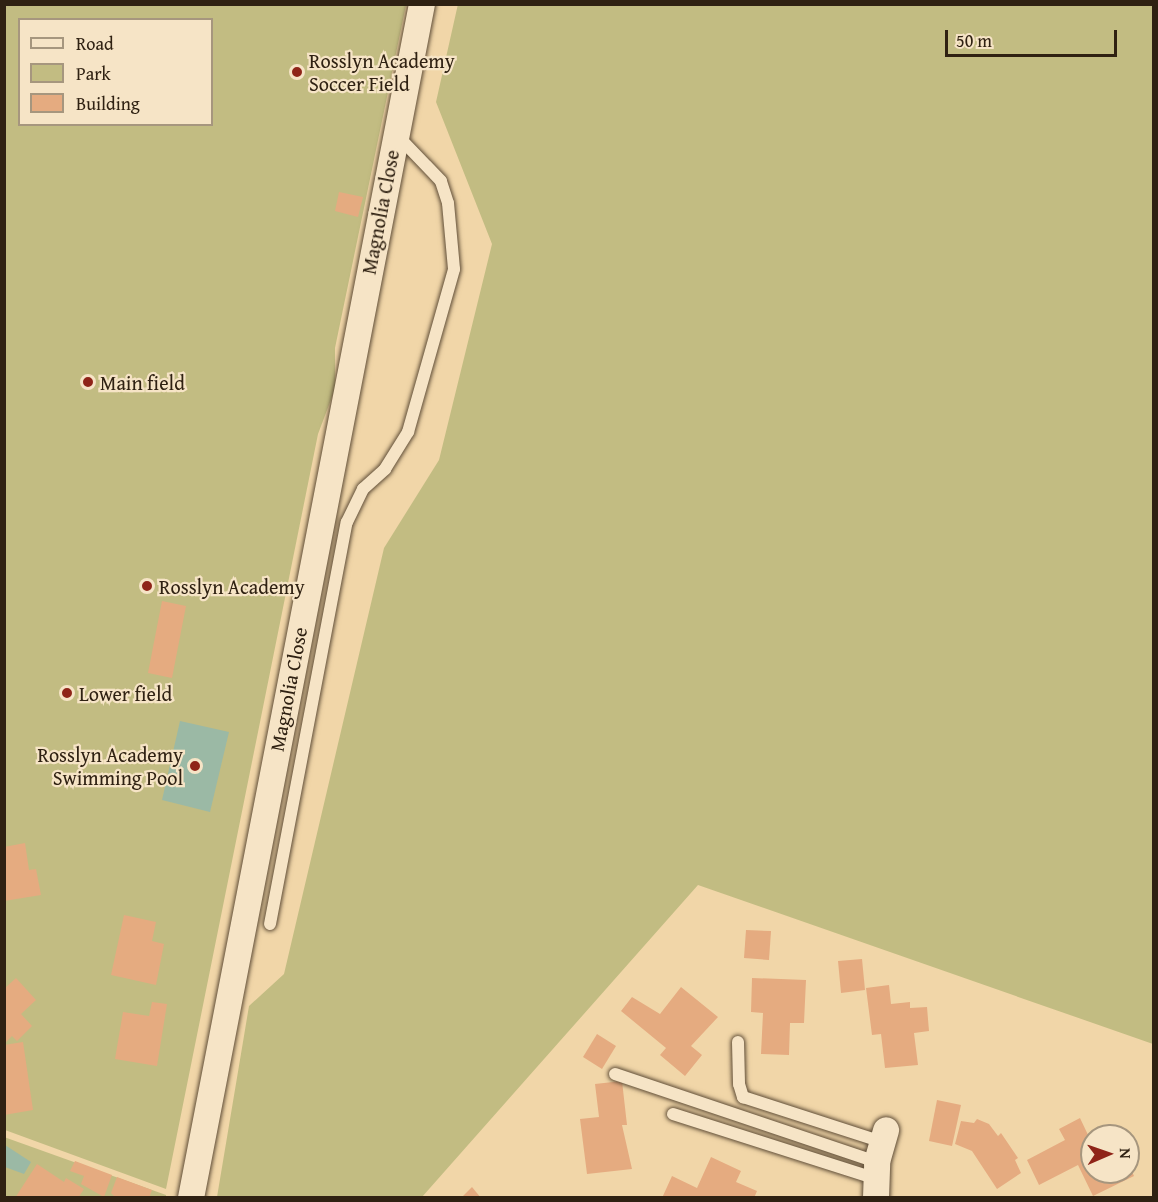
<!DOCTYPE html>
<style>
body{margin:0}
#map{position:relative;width:1158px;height:1202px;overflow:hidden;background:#f1d6a8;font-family:"Gentium Book Plus",serif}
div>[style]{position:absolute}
.green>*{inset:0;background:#c2bc82}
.water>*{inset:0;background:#9bb9a5}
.building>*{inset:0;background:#e5ab80}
.roads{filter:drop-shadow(0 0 2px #604e38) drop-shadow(0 0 2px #604e38)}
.service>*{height:12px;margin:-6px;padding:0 6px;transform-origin:6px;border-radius:6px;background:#f6e4c6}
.minor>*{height:26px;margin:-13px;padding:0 13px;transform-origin:13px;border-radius:13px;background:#f6e4c6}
.dots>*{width:16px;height:16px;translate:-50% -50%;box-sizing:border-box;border:3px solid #f6e4c6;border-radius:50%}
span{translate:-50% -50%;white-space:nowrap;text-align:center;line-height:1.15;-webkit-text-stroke:4.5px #f6e4c6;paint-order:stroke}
.poi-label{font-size:20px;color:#2f2112}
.left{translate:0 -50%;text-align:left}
.right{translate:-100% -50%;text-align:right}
.street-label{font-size:20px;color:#2f2112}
.frame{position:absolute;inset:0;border:6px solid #2f2112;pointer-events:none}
.legend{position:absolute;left:18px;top:18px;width:195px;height:108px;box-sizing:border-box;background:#f6e4c6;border:2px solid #a6967e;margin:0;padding:8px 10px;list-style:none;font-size:18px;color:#2f2112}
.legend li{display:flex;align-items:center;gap:12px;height:30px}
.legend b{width:30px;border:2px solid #a6967e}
.north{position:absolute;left:1080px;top:1124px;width:60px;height:60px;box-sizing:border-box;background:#f6e4c6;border:2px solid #a6967e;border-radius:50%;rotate:88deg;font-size:16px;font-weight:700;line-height:24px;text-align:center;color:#2f2112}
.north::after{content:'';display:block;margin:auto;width:21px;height:27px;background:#8f2418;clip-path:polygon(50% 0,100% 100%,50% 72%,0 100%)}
.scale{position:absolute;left:945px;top:30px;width:172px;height:27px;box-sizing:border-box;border:3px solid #2f2112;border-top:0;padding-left:8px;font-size:18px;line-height:21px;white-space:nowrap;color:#2f2112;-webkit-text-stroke:4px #f6e4c6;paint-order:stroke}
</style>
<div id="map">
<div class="green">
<i style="clip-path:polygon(458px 4px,1153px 5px,1153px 1044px,698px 885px,422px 1197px,217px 1197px,249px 1006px,284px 974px,384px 548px,439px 460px,492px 244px,436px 102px)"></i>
<i style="clip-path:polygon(evenodd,5px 5px,406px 5px,335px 348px,335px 389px,318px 434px,166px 1189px,5px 1130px,5px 5px,20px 20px,212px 20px,212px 124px,20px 124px,20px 20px)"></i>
<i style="clip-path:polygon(4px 1137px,166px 1195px,166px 1197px,5px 1197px)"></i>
</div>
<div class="water">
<i style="clip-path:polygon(180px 721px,229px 732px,210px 812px,162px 800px)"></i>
<i style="clip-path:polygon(5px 1145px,31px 1162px,24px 1174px,5px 1167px)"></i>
</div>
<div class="building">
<i style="clip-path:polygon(339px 192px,363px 197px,358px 217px,335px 211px)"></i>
<i style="clip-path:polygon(162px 601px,186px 606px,172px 678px,148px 673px)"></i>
<i style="clip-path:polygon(25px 843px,29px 870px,36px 869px,41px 895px,4px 901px,4px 847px)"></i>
<i style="clip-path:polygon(124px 915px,156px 922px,152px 941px,164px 944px,156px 985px,111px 975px)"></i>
<i style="clip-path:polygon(746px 930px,771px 931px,769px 960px,744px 958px)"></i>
<i style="clip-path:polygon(862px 959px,865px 990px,841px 993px,838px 961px)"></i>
<i style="clip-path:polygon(16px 978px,36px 1000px,21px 1014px,32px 1026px,17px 1041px,12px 1036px,6px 1042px,4px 989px)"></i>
<i style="clip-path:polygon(752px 978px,806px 980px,804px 1023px,790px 1023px,789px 1055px,761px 1054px,763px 1013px,751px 1012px)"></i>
<i style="clip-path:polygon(889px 985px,891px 1004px,910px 1002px,910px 1008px,927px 1007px,929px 1031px,914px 1033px,918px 1065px,885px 1068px,881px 1034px,872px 1035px,866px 988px)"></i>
<i style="clip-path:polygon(681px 987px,718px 1017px,691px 1046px,702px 1055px,685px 1076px,660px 1055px,666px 1048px,621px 1011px,632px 997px,660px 1014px)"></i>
<i style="clip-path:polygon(152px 1002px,167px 1004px,157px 1066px,115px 1059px,123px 1012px,149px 1016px)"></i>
<i style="clip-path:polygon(597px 1034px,616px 1046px,602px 1069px,583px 1057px)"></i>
<i style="clip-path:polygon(23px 1042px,33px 1110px,4px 1115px,4px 1045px)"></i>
<i style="clip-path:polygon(622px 1081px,627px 1125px,622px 1125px,632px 1169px,587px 1174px,580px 1119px,599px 1117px,595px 1084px)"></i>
<i style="clip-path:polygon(937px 1100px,961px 1105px,952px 1146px,929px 1141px)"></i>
<i style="clip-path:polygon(1080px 1118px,1089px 1137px,1110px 1127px,1115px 1136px,1092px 1136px,1092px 1172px,1128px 1172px,1128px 1163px,1134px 1176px,1093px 1196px,1078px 1165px,1039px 1185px,1027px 1160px,1065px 1140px,1059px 1129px)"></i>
<i style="clip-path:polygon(977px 1119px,989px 1124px,998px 1136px,1001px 1133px,1018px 1158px,1015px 1160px,1021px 1173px,997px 1189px,972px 1151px,955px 1144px,961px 1121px,974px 1123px)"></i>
<i style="clip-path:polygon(711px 1157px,741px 1171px,736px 1182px,757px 1191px,754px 1198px,662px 1198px,672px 1176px,697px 1188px)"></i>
<i style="clip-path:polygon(75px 1161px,112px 1175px,104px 1197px,81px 1184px,84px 1176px,70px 1171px)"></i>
<i style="clip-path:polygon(37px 1164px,64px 1182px,66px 1178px,84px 1189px,78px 1198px,15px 1198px)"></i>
<i style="clip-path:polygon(117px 1177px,152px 1190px,149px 1198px,116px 1198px,111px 1193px)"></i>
<i style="clip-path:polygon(472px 1187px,481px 1198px,461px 1198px)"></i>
</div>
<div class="roads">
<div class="service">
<i style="left:270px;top:924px;width:409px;rotate:-79.2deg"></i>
<i style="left:347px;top:522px;width:37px;rotate:-64deg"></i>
<i style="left:363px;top:489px;width:30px;rotate:-42deg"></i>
<i style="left:385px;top:469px;width:44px;rotate:-58.1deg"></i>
<i style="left:408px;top:432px;width:169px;rotate:-74.2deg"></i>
<i style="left:454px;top:269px;width:66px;rotate:-95.2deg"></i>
<i style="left:448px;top:203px;width:23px;rotate:-108deg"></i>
<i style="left:441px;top:181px;width:65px;rotate:-133.8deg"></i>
<i style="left:738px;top:1042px;width:42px;rotate:88.6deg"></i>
<i style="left:739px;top:1084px;width:14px;rotate:73deg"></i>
<i style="left:743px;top:1097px;width:146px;rotate:17.9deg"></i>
<i style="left:615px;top:1074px;width:276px;rotate:18.6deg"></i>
<i style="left:673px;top:1114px;width:214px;rotate:17.7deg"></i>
</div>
<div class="minor">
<i style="left:191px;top:1198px;width:1216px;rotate:-79.05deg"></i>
<i style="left:876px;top:1198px;width:36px;rotate:-88deg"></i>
<i style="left:877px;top:1162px;width:33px;rotate:-74deg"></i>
</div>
</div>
<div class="dots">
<i style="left:297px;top:72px;background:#8f2418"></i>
<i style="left:88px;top:382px;background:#8f2418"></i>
<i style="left:147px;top:586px;background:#8f2418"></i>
<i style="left:67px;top:693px;background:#8f2418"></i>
<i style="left:195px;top:766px;background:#8f2418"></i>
</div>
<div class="poi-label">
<span class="left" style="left:309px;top:72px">Rosslyn Academy<br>Soccer Field</span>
<span class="left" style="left:100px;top:382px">Main field</span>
<span class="left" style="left:159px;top:586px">Rosslyn Academy</span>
<span class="left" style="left:79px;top:693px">Lower field</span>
<span class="right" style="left:183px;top:766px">Rosslyn Academy<br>Swimming Pool</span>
</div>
<div class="street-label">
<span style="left:380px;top:212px;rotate:-79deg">Magnolia Close</span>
<span style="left:288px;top:689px;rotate:-79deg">Magnolia Close</span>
</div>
<div class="frame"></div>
<ul class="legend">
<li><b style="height:8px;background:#f6e4c6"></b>Road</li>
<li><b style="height:16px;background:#c2bc82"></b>Park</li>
<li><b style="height:16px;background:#e5ab80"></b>Building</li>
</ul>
<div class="north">N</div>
<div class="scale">50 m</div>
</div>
